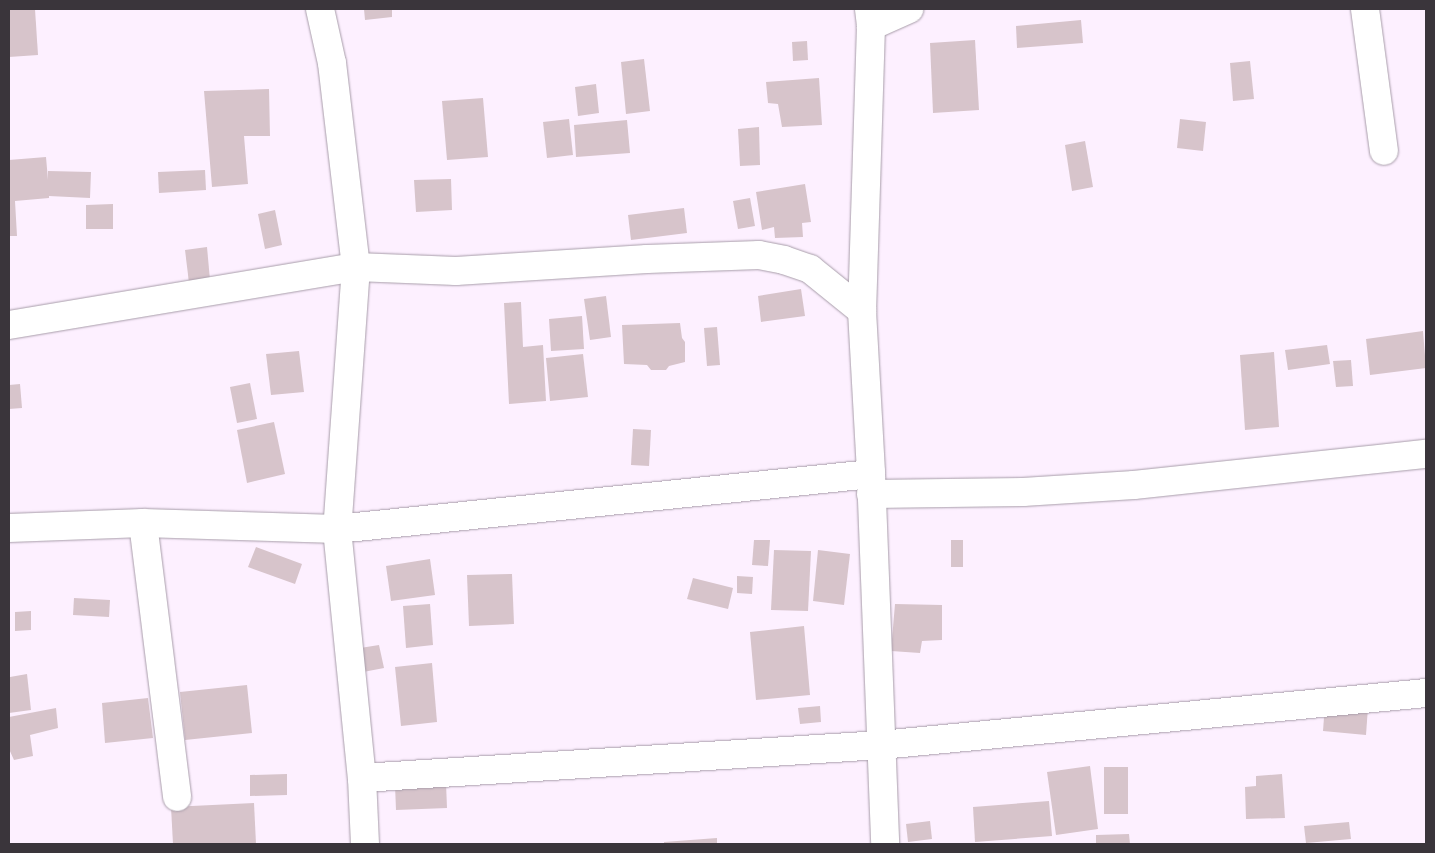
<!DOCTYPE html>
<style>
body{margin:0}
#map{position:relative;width:1435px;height:853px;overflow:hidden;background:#fdf0ff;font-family:"Fira Sans",sans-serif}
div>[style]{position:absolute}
.building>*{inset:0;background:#d7c4cb}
.roads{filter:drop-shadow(0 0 1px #a89daa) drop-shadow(0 0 1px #a89daa)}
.minor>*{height:28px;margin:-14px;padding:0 14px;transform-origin:14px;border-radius:14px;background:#fff}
span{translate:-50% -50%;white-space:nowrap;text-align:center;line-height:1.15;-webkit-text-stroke:5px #fff;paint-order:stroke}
.frame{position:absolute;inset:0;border:10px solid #3a353b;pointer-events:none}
</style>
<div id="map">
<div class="building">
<i style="clip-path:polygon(9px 9px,35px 9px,38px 55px,9px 57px)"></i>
<i style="clip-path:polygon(364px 9px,392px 9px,392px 17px,365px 20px)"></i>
<i style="clip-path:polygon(1081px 20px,1083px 43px,1017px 48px,1016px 26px)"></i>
<i style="clip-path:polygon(975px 40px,979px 110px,933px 113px,930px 43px)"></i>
<i style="clip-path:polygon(807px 41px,808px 60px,793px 61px,792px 42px)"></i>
<i style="clip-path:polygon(644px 59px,650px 111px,626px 114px,621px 62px)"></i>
<i style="clip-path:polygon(1250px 61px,1254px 99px,1233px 101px,1230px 63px)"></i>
<i style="clip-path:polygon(819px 78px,822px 125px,782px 127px,778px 104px,768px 103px,766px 82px)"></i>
<i style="clip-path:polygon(596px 84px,599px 113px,578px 116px,575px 87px)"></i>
<i style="clip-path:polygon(269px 89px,270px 136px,244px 136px,248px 184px,212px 187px,204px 91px)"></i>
<i style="clip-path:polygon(483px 98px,488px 157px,447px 160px,442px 101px)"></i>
<i style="clip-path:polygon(569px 119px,573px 155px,547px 158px,543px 122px)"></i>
<i style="clip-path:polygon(1180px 119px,1206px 122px,1203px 151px,1177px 148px)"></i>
<i style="clip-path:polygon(627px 120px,630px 153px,576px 157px,574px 125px)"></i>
<i style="clip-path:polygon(759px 127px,760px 165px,740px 166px,738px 129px)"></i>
<i style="clip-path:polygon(1085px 141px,1093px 187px,1072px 191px,1065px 145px)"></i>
<i style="clip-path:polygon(46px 157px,48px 180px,48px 171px,91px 172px,90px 198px,49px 196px,49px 198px,15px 201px,17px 236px,9px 236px,9px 160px)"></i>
<i style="clip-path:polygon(205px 170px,206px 190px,159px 193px,158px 172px)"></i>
<i style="clip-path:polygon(451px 179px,452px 210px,416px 212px,414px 180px)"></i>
<i style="clip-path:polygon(805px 184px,811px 222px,802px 223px,803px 237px,775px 238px,774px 227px,762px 230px,756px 192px)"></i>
<i style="clip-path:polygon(750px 198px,755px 226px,738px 229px,733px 201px)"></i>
<i style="clip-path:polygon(113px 204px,113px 229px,86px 229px,86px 205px)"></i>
<i style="clip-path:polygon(684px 208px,687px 233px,631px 240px,628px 215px)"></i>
<i style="clip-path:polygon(275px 210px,282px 245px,265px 249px,258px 214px)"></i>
<i style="clip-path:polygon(207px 247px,210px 280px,189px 283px,185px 250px)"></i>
<i style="clip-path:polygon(801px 289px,805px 316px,761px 322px,758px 296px)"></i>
<i style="clip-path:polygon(606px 296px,611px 337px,590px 340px,584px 299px)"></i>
<i style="clip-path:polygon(521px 302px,523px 347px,543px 345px,546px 401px,509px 404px,504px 303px)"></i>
<i style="clip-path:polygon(582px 316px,584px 349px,551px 351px,549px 319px)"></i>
<i style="clip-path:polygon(680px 323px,682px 338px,685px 342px,685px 362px,669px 366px,666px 370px,651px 370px,647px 365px,624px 364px,622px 325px)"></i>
<i style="clip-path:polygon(717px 327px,720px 365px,707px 366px,704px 328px)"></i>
<i style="clip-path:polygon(1423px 331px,1426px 368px,1370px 375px,1366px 339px)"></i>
<i style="clip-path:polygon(1327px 345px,1330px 364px,1288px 370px,1285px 350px)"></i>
<i style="clip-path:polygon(299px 351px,304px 392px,271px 395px,266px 354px)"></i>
<i style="clip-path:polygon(1274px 352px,1279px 427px,1245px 430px,1240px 355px)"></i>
<i style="clip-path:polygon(583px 354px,588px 397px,550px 401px,546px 358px)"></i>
<i style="clip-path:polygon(1351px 360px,1353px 386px,1336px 387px,1333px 361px)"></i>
<i style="clip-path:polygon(250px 383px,257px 419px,237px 423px,230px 387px)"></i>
<i style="clip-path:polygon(20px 384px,22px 408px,9px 409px,9px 385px)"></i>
<i style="clip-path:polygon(274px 422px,285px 474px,247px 483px,237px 430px)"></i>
<i style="clip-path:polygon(633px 429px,651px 430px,649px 466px,631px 465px)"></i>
<i style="clip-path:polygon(754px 540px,770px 540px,768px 566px,752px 565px)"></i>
<i style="clip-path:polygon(951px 540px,963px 540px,963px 567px,951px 567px)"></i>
<i style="clip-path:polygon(256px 547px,302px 564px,295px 584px,248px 567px)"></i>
<i style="clip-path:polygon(774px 550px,811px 551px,808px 611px,771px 610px)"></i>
<i style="clip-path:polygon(818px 550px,850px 554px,844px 605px,813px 601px)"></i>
<i style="clip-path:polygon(430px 559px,435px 595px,391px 601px,386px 566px)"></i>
<i style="clip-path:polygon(512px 574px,514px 624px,469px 626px,467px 575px)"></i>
<i style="clip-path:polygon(737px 576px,753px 577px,752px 594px,737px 593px)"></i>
<i style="clip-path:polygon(693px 578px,733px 588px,728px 609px,687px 599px)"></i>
<i style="clip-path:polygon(74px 598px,110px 600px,109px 617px,73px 615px)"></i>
<i style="clip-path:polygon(430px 604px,433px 645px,406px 648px,403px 606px)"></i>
<i style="clip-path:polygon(895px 604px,942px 605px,942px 640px,922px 641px,920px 653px,891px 651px)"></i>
<i style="clip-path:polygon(31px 611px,31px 630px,15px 631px,15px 612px)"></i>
<i style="clip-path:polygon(804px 626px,810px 695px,756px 700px,750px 632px)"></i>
<i style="clip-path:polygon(379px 645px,384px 668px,358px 673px,354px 649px)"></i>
<i style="clip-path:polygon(432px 663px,437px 722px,401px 726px,395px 667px)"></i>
<i style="clip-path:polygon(27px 674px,31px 710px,9px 713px,10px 677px)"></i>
<i style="clip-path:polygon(247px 685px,252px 733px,185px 740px,180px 692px)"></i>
<i style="clip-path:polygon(148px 698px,153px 738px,105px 743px,102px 703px)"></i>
<i style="clip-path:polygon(1325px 704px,1368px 707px,1366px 735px,1323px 731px)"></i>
<i style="clip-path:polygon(820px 706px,821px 722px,800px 724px,798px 708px)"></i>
<i style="clip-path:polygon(56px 708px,58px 728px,30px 735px,33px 756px,14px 760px,9px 749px,9px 717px)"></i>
<i style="clip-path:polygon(1090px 766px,1098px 829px,1056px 835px,1047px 772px)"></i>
<i style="clip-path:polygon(1104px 767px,1128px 767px,1128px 814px,1104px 814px)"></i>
<i style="clip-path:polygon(287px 774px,287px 795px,250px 796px,250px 775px)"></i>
<i style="clip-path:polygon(1282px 774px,1285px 818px,1246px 819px,1245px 787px,1256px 786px,1256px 776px)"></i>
<i style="clip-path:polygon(446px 783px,447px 808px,396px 810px,395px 785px)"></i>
<i style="clip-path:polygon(1049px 801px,1052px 836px,975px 842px,973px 807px)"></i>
<i style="clip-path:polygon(254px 803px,256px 844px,173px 844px,171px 807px)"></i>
<i style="clip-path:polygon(930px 821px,932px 839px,908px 842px,906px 824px)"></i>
<i style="clip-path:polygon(1349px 822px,1351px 839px,1306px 843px,1304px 826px)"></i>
<i style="clip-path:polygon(1129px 834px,1130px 844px,1096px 844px,1096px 835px)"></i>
<i style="clip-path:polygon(717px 838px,717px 844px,664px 844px,664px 842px)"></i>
</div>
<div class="roads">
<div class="minor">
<i style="left:320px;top:9px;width:55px;rotate:77.5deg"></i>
<i style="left:332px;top:63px;width:205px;rotate:83.3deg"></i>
<i style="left:356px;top:267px;width:263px;rotate:94.1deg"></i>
<i style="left:337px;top:529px;width:250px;rotate:84.3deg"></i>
<i style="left:362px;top:778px;width:66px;rotate:87.4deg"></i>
<i style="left:869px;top:9px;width:17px;rotate:83deg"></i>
<i style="left:871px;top:26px;width:285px;rotate:91.8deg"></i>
<i style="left:862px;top:311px;width:163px;rotate:86.8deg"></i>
<i style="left:871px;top:474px;width:370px;rotate:87.8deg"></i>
<i style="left:1365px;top:9px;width:143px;rotate:82.4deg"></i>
<i style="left:871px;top:26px;width:42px;rotate:-24.1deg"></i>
<i style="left:9px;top:325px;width:352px;rotate:-9.5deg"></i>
<i style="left:356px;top:267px;width:100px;rotate:2.3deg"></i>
<i style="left:456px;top:271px;width:191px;rotate:-3.6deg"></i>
<i style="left:647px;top:259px;width:112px;rotate:-2deg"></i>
<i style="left:759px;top:255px;width:25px;rotate:11deg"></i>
<i style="left:784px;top:260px;width:28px;rotate:19deg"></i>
<i style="left:810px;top:269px;width:67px;rotate:38.9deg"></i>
<i style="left:871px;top:494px;width:152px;rotate:-0.8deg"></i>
<i style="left:1023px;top:492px;width:111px;rotate:-3.6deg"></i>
<i style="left:1134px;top:485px;width:294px;rotate:-6.1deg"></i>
<i style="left:143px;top:523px;width:276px;rotate:82.9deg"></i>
<i style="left:9px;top:528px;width:134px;rotate:-2.1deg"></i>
<i style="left:143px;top:523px;width:194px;rotate:1.8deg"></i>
<i style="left:337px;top:529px;width:537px;rotate:-5.88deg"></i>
<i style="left:362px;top:778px;width:520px;rotate:-3.64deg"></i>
<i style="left:881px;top:745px;width:547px;rotate:-5.45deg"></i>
</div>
</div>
<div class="frame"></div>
</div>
